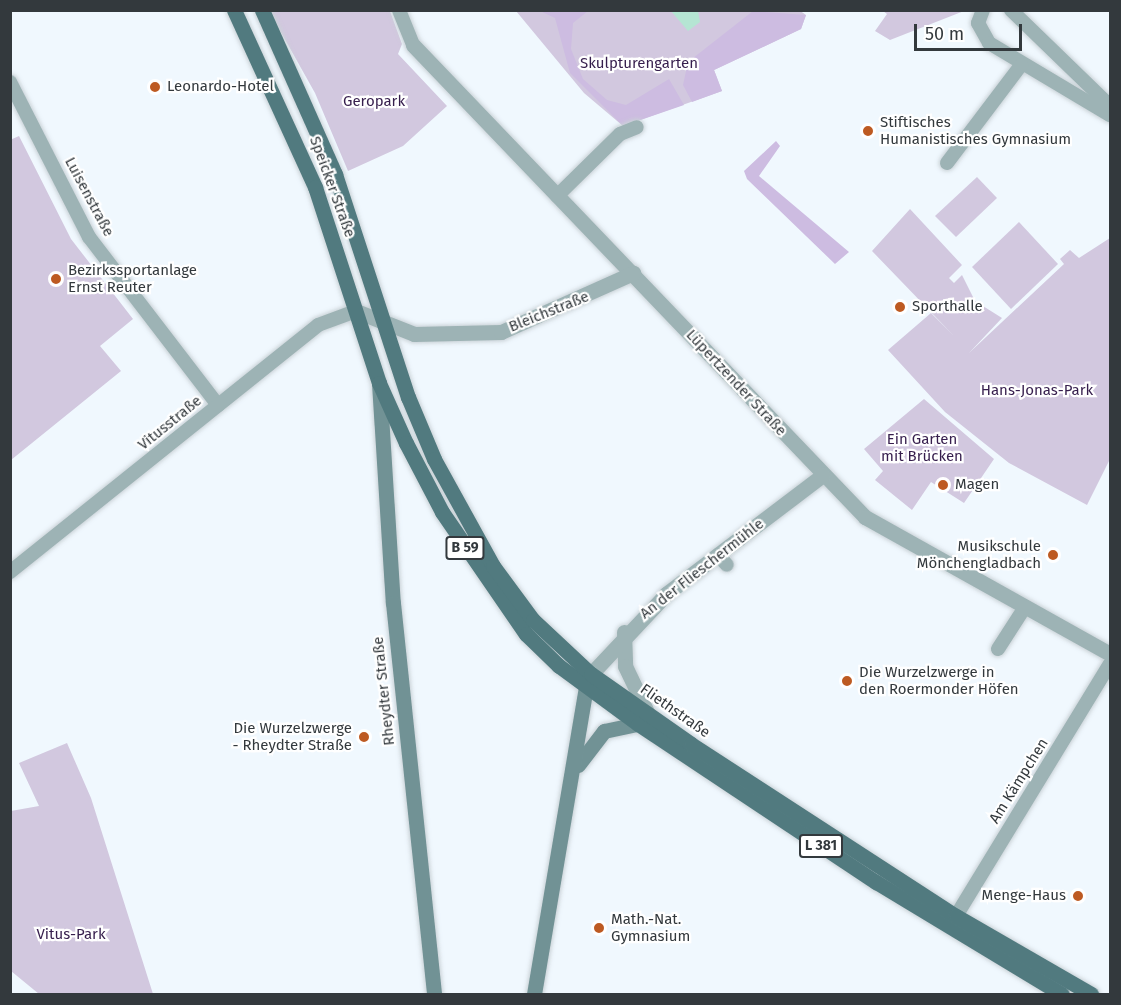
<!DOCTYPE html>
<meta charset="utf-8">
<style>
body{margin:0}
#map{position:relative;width:1121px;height:1005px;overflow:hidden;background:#f0f8fe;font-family:"Fira Sans",sans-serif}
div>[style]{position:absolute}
.green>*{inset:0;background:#d2c8df}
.forest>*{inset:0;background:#cdbce1}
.water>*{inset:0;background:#b5e5d3}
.roads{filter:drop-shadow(0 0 2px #cad2d7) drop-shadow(0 0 2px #cad2d7)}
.minor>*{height:14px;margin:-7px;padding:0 7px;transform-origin:7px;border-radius:7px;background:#9db3b5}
.tertiary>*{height:15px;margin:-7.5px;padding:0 7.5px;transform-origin:7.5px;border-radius:7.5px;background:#9db3b5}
.secondary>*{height:15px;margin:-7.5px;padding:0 7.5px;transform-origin:7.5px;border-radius:7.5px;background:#719295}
.primary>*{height:15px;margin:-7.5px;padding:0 7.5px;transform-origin:7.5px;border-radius:7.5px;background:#517a7f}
.dots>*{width:16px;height:16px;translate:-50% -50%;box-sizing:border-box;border:3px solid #fff;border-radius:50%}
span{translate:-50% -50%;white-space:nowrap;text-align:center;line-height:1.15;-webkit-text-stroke:4.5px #fff;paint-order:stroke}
.shield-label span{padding:2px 4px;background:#fff;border:2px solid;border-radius:4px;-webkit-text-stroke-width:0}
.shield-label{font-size:14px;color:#33393d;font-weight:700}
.park-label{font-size:15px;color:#361e4d}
.poi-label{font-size:15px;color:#33393d}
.left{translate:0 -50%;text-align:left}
.right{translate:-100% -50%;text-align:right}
.street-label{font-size:15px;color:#33393d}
.frame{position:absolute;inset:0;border:12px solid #33393d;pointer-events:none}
.scale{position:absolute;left:914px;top:24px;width:108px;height:27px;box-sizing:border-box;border:3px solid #33393d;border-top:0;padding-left:8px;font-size:18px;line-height:21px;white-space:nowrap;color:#33393d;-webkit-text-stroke:4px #fff;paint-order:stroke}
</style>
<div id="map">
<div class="green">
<i style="clip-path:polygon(799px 10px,806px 15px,801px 29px,714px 70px,722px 91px,623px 126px,584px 93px,516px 11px)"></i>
<i style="clip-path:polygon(269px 11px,390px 11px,402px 44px,398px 54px,447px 106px,403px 146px,348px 171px,315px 93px)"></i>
<i style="clip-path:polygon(883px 11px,883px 10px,964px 11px,890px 40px,875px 31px,887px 14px)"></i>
<i style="clip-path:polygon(19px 136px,71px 239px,133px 319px,100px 346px,121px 371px,11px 460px,10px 140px)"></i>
<i style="clip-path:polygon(977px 177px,997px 198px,956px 237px,935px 216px)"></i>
<i style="clip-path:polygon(910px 209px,962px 265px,949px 278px,954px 283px,962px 275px,975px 301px,1002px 318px,969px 353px,1064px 264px,1060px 259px,1070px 250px,1079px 258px,1110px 238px,1110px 459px,1087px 505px,1009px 463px,945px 412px,888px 350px,931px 313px,954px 336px,872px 251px)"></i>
<i style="clip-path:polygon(1019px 222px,1058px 264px,1011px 309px,972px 267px)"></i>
<i style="clip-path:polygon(924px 399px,994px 459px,964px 503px,931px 482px,912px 510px,875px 480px,883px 471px,864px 449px)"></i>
<i style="clip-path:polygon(67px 743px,91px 798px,153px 994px,39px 994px,11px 971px,11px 811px,39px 806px,19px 763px)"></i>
</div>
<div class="forest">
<i style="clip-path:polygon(540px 11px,588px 11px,573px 23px,571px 49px,583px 79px,607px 100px,626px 105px,669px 79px,684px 105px,623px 126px,570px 73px,555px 18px)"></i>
<i style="clip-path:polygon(753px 11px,806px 15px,801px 29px,714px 70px,722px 91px,692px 102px,683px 85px,688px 62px)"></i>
<i style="clip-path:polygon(776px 141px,780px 146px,759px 176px,849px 252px,835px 264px,747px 179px,744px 171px)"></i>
</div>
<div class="water">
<i style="clip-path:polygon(671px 11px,698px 11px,700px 22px,688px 31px)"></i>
</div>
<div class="roads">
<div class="minor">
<i style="left:399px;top:10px;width:38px;rotate:68deg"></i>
<i style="left:983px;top:10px;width:14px;rotate:111deg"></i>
<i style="left:978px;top:23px;width:23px;rotate:61deg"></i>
<i style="left:989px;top:43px;width:141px;rotate:30.8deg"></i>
<i style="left:1011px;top:10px;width:138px;rotate:44.1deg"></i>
<i style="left:10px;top:82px;width:174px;rotate:63deg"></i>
<i style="left:89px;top:237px;width:212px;rotate:52.5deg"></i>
<i style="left:947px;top:163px;width:123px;rotate:-52.9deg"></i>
<i style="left:557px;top:196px;width:88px;rotate:-44.5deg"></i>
<i style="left:620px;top:134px;width:18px;rotate:-22deg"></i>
<i style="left:718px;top:555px;width:13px;rotate:48deg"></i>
<i style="left:10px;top:572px;width:395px;rotate:-38.7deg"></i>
<i style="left:318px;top:325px;width:40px;rotate:-20.2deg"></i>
<i style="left:998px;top:649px;width:50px;rotate:-57.3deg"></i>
<i style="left:956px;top:916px;width:295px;rotate:-58.6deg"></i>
</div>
<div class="tertiary">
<i style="left:413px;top:45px;width:654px;rotate:46.24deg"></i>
<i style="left:865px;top:517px;width:281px;rotate:29.2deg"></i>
<i style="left:356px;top:311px;width:62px;rotate:21.6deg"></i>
<i style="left:414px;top:334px;width:87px;rotate:-1.3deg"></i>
<i style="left:501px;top:332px;width:145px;rotate:-24.1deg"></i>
<i style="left:624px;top:632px;width:34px;rotate:88deg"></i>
<i style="left:625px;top:666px;width:51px;rotate:64.4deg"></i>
<i style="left:591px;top:674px;width:110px;rotate:-46.8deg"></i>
<i style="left:666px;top:594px;width:197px;rotate:-37.2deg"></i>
</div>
<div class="secondary">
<i style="left:379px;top:383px;width:220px;rotate:86.4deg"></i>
<i style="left:393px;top:603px;width:393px;rotate:84deg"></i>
<i style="left:578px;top:765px;width:43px;rotate:-52.6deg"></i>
<i style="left:604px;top:731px;width:35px;rotate:-12deg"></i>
<i style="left:534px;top:994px;width:311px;rotate:-80.4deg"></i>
</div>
<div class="primary">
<i style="left:234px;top:10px;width:195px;rotate:65.4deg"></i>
<i style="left:315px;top:187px;width:206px;rotate:71.9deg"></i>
<i style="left:379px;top:383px;width:66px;rotate:65.8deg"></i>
<i style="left:406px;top:443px;width:78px;rotate:62.4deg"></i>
<i style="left:442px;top:512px;width:148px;rotate:55.5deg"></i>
<i style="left:526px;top:634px;width:46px;rotate:44.1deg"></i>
<i style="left:559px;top:666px;width:98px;rotate:36.3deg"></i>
<i style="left:638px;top:724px;width:286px;rotate:33.6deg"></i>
<i style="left:876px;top:882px;width:217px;rotate:31.1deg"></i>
<i style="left:262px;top:10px;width:180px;rotate:66deg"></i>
<i style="left:335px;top:174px;width:235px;rotate:71.9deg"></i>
<i style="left:408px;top:397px;width:67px;rotate:67.2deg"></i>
<i style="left:434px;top:459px;width:122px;rotate:61.1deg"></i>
<i style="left:493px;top:566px;width:67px;rotate:53.5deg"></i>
<i style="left:533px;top:620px;width:79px;rotate:43deg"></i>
<i style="left:591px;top:674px;width:122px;rotate:35deg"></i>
<i style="left:691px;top:744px;width:316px;rotate:33deg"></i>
<i style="left:956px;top:916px;width:156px;rotate:30deg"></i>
</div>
</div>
<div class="dots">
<i style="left:155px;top:87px;background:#bd5a22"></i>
<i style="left:868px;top:131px;background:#bd5a22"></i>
<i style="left:56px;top:279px;background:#bd5a22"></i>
<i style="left:900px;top:307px;background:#bd5a22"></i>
<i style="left:943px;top:485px;background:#bd5a22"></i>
<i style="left:1053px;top:555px;background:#bd5a22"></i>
<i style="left:847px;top:681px;background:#bd5a22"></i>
<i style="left:364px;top:737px;background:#bd5a22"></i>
<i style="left:1078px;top:896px;background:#bd5a22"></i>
<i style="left:599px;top:928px;background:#bd5a22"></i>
</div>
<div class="shield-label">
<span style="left:465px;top:548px">B 59</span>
<span style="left:821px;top:846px">L 381</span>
</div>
<div class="park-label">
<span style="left:639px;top:64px">Skulpturengarten</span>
<span style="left:374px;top:102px">Geropark</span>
<span style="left:1037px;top:391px">Hans-Jonas-Park</span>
<span style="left:922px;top:448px">Ein Garten<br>mit Brücken</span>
<span style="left:71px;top:935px">Vitus-Park</span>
</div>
<div class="poi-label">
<span class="left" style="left:167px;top:87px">Leonardo-Hotel</span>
<span class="left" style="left:880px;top:131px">Stiftisches<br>Humanistisches Gymnasium</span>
<span class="left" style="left:68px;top:279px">Bezirkssportanlage<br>Ernst Reuter</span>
<span class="left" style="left:912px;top:307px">Sporthalle</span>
<span class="left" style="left:955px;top:485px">Magen</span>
<span class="right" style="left:1041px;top:555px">Musikschule<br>Mönchengladbach</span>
<span class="left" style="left:859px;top:681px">Die Wurzelzwerge in<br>den Roermonder Höfen</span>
<span class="right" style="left:352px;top:737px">Die Wurzelzwerge<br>- Rheydter Straße</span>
<span class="right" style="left:1066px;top:896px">Menge-Haus</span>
<span class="left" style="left:611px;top:928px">Math.-Nat.<br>Gymnasium</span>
</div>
<div class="street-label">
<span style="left:332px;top:187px;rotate:70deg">Speicker Straße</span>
<span style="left:89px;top:197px;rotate:62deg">Luisenstraße</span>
<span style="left:549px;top:312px;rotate:-22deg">Bleichstraße</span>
<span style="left:736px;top:383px;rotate:47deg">Lüpertzender Straße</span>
<span style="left:170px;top:423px;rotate:-39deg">Vitusstraße</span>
<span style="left:702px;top:569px;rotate:-38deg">An der Flieschermühle</span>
<span style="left:384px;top:691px;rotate:-96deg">Rheydter Straße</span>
<span style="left:675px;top:711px;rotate:35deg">Fliethstraße</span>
<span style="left:1019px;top:781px;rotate:-58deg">Am Kämpchen</span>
</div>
<div class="frame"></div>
<div class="scale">50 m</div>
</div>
